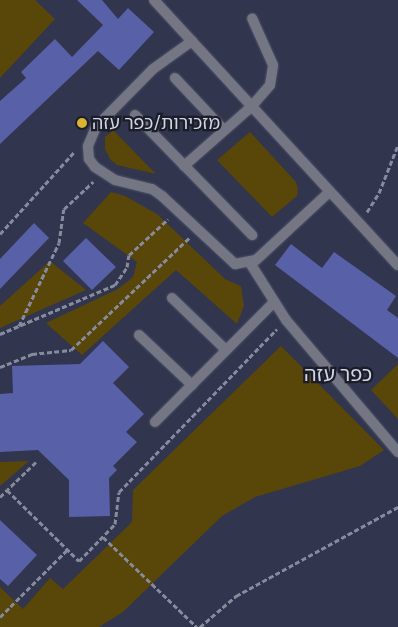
<!DOCTYPE html>
<meta charset="utf-8">
<style>
body{margin:0}
#map{position:relative;width:398px;height:627px;overflow:hidden;background:#31354d;font-family:Karla,"Noto Sans Hebrew",sans-serif}
div>[style]{position:absolute}
.green>*{inset:0;background:#594609}
.building>*{inset:0;background:#5860a7}
.path>*{height:3px;margin-top:-1.5px;transform-origin:0;background:repeating-linear-gradient(90deg,#878b9e 0 5px,transparent 0 7.5px)}
.roads{filter:drop-shadow(0 0 1px #4e5268) drop-shadow(0 0 1px #4e5268)}
.service>*{height:10px;margin:-5px;padding:0 5px;transform-origin:5px;border-radius:5px;background:#747683}
.minor>*{height:10px;margin:-5px;padding:0 5px;transform-origin:5px;border-radius:5px;background:#747683}
.dots>*{width:14px;height:14px;translate:-50% -50%;box-sizing:border-box;border:2px solid #1b1d28;border-radius:50%}
span{translate:-50% -50%;white-space:nowrap;text-align:center;line-height:1.15;-webkit-text-stroke:4.5px #1b1d28;paint-order:stroke}
.poi-label{font-size:18px;color:#d1d5e4}
.left{translate:0 -50%;text-align:left}
.quarter-label{font-size:20px;color:#d1d5e4}
</style>
<div id="map">
<div class="green">
<i style="clip-path:polygon(0 0,35px 0,55px 19px,0 78px)"></i>
<i style="clip-path:polygon(113px 130px,156px 174px,117px 165px,110px 159px,105px 149px,105px 137px)"></i>
<i style="clip-path:polygon(250px 132px,296px 182px,298px 189px,297px 196px,272px 217px,217px 160px)"></i>
<i style="clip-path:polygon(111px 192px,125px 196px,157px 214px,225px 279px,241px 286px,244px 306px,237px 324px,176px 270px,82px 355px,46px 323px,118px 289px,133px 277px,137px 262px,83px 223px)"></i>
<i style="clip-path:polygon(50px 261px,86px 290px,0 328px,0 306px)"></i>
<i style="clip-path:polygon(281px 346px,384px 450px,360px 466px,255px 497px,222px 516px,123px 612px,99px 627px,0 627px,0 587px,23px 609px,50px 578px,63px 589px,132px 522px,133px 490px)"></i>
<i style="clip-path:polygon(398px 364px,398px 419px,371px 390px)"></i>
<i style="clip-path:polygon(29px 461px,0 486px,0 462px)"></i>
</div>
<div class="building">
<i style="clip-path:polygon(77px 0,102px 0,118px 19px,128px 8px,154px 32px,119px 70px,98px 51px,0 144px,0 101px,26px 78px,21px 72px,55px 39px,72px 57px,103px 25px)"></i>
<i style="clip-path:polygon(34px 223px,49px 238px,0 289px,0 259px)"></i>
<i style="clip-path:polygon(86px 238px,116px 267px,92px 290px,63px 261px)"></i>
<i style="clip-path:polygon(291px 244px,322px 268px,334px 252px,396px 296px,387px 310px,398px 318px,398px 358px,275px 265px)"></i>
<i style="clip-path:polygon(103px 341px,129px 367px,113px 383px,144px 414px,126px 432px,137px 442px,113px 466px,117px 470px,109px 478px,110px 516px,69px 517px,69px 480px,38px 450px,0 452px,0 394px,13px 393px,12px 366px,80px 364px)"></i>
<i style="clip-path:polygon(0 520px,37px 555px,8px 586px,0 579px)"></i>
</div>
<div class="path">
<i style="left:367px;top:212px;width:22px;rotate:-58deg"></i>
<i style="left:379px;top:193px;width:52px;rotate:-68.4deg"></i>
<i style="left:0;top:234px;width:112px;rotate:-47.9deg"></i>
<i style="left:19px;top:326px;width:92px;rotate:-64.3deg"></i>
<i style="left:59px;top:243px;width:34px;rotate:-82deg"></i>
<i style="left:64px;top:209px;width:40px;rotate:-43deg"></i>
<i style="left:0;top:334px;width:125px;rotate:-23.1deg"></i>
<i style="left:115px;top:285px;width:22px;rotate:-56deg"></i>
<i style="left:127px;top:267px;width:12px;rotate:-81deg"></i>
<i style="left:129px;top:255px;width:53px;rotate:-42.7deg"></i>
<i style="left:0;top:367px;width:35px;rotate:-22deg"></i>
<i style="left:32px;top:354px;width:39px;rotate:-6deg"></i>
<i style="left:71px;top:350px;width:163px;rotate:-43.5deg"></i>
<i style="left:36px;top:462px;width:40px;rotate:136deg"></i>
<i style="left:7px;top:490px;width:101px;rotate:44.6deg"></i>
<i style="left:79px;top:561px;width:52px;rotate:-45.8deg"></i>
<i style="left:115px;top:524px;width:32px;rotate:-83deg"></i>
<i style="left:119px;top:492px;width:227px;rotate:-45.9deg"></i>
<i style="left:0;top:497px;width:10px;rotate:-45deg"></i>
<i style="left:103px;top:537px;width:130px;rotate:43.8deg"></i>
<i style="left:0;top:617px;width:95px;rotate:-45deg"></i>
<i style="left:200px;top:627px;width:48px;rotate:-40.7deg"></i>
<i style="left:236px;top:596px;width:185px;rotate:-28.8deg"></i>
</div>
<div class="roads">
<div class="service">
<i style="left:175px;top:78px;width:71px;rotate:46.7deg"></i>
<i style="left:135px;top:115px;width:168px;rotate:45.7deg"></i>
<i style="left:184px;top:166px;width:89px;rotate:-41.4deg"></i>
<i style="left:251px;top:107px;width:29px;rotate:-49deg"></i>
<i style="left:270px;top:85px;width:20px;rotate:-81deg"></i>
<i style="left:273px;top:65px;width:51px;rotate:-114.1deg"></i>
<i style="left:172px;top:298px;width:75px;rotate:43.9deg"></i>
<i style="left:139px;top:335px;width:73px;rotate:43.3deg"></i>
<i style="left:155px;top:422px;width:169px;rotate:-45.2deg"></i>
</div>
<div class="minor">
<i style="left:154px;top:0;width:360px;rotate:47.4deg"></i>
<i style="left:192px;top:41px;width:48px;rotate:144.3deg"></i>
<i style="left:153px;top:69px;width:81px;rotate:134.5deg"></i>
<i style="left:96px;top:127px;width:21px;rotate:113deg"></i>
<i style="left:88px;top:146px;width:13px;rotate:86deg"></i>
<i style="left:89px;top:159px;width:10px;rotate:53deg"></i>
<i style="left:95px;top:167px;width:24px;rotate:33deg"></i>
<i style="left:115px;top:180px;width:38px;rotate:14deg"></i>
<i style="left:152px;top:189px;width:12px;rotate:35deg"></i>
<i style="left:162px;top:196px;width:100px;rotate:43deg"></i>
<i style="left:235px;top:264px;width:21px;rotate:-11deg"></i>
<i style="left:256px;top:260px;width:98px;rotate:-42.9deg"></i>
<i style="left:250px;top:263px;width:67px;rotate:57.7deg"></i>
<i style="left:286px;top:320px;width:173px;rotate:49.7deg"></i>
</div>
</div>
<div class="dots">
<i style="left:82px;top:123px;background:#dcb233"></i>
</div>
<div class="poi-label">
<span class="left" style="left:92px;top:123px">מזכירות/כפר עזה</span>
</div>
<div class="quarter-label">
<span style="left:338px;top:374px">כפר עזה</span>
</div>
</div>
